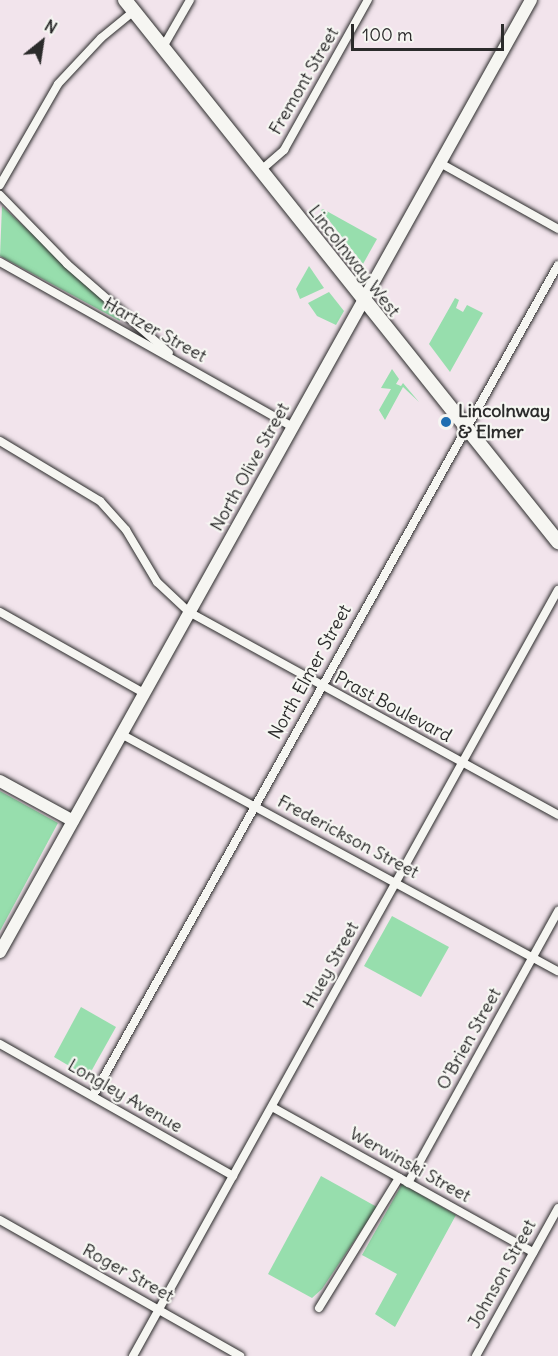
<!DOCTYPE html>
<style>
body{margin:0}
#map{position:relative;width:558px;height:1356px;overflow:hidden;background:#f2e4ec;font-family:Delius,sans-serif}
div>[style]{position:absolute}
.green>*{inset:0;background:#97dead}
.roads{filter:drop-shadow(0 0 2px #2b2b2b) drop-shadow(0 0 2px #2b2b2b)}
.street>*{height:8px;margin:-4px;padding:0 4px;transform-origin:4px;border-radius:4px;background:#f6f6f2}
.secondary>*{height:12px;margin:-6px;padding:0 6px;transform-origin:6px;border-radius:6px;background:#f6f6f2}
.primary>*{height:14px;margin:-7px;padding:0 7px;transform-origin:7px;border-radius:7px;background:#f6f6f2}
.dots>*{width:16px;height:16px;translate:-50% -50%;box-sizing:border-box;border:3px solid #f6f6f2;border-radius:50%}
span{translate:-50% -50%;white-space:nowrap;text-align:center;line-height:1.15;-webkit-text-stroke:4.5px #f6f6f2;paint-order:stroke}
.street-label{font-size:18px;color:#2b2b2b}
.poi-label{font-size:18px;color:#2b2b2b;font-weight:700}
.left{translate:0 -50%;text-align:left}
.north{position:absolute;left:12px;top:12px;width:60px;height:60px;-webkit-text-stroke:4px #f6f6f2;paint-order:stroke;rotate:30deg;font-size:16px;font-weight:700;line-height:24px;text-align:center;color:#2b2b2b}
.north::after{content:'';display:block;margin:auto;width:21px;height:27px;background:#2b2b2b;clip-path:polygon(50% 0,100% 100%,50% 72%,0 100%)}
.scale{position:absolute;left:351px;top:24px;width:153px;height:27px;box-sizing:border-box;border:3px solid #2b2b2b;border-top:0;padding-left:8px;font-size:18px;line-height:21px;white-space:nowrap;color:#2b2b2b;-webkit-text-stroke:4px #f6f6f2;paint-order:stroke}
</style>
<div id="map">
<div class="green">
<i style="clip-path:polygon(2px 206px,121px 316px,120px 321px,0 256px)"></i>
<i style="clip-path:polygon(323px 209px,377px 239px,363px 264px,321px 210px)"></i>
<i style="clip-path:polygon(309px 266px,324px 288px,300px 299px,296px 289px)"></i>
<i style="clip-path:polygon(329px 292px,344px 311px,336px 325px,317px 316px,308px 303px)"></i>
<i style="clip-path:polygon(455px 298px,459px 300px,456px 308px,463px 312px,467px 305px,483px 313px,450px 372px,429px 344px)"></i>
<i style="clip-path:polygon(392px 369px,399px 379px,396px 384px,401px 386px,403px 383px,419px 402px,403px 387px,385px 420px,379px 410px,391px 389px,381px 388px)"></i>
<i style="clip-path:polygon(0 791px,58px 823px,0 931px)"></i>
<i style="clip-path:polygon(392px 916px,449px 947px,421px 997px,364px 966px)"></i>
<i style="clip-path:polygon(81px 1007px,116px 1027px,88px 1077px,54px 1057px)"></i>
<i style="clip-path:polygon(321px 1176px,377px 1207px,322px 1289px,312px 1298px,268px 1274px)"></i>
<i style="clip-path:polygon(402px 1184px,456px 1215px,395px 1327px,375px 1314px,397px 1274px,362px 1255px)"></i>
</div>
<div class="roads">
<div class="street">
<i style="left:163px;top:47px;width:54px;rotate:-60.1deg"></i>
<i style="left:440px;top:163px;width:135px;rotate:29.2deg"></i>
<i style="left:260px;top:171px;width:32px;rotate:-41deg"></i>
<i style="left:284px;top:150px;width:172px;rotate:-60.8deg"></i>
<i style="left:0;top:185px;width:116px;rotate:-60.1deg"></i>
<i style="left:58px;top:84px;width:63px;rotate:-46.9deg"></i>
<i style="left:101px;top:38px;width:43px;rotate:-39.3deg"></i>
<i style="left:0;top:195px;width:96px;rotate:45.8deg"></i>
<i style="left:67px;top:264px;width:135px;rotate:41.1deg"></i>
<i style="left:0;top:262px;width:336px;rotate:29.4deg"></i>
<i style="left:0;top:441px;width:117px;rotate:31deg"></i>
<i style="left:100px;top:501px;width:39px;rotate:48deg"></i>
<i style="left:126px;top:530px;width:61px;rotate:59.2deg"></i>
<i style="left:157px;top:582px;width:44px;rotate:43.2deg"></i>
<i style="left:189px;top:612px;width:421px;rotate:28.8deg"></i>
<i style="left:0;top:612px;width:165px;rotate:29.4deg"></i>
<i style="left:121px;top:734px;width:497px;rotate:28.5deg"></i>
<i style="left:0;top:1044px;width:268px;rotate:29.5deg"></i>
<i style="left:93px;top:1096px;width:952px;rotate:-60.77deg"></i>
<i style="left:272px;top:1107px;width:299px;rotate:29.1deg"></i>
<i style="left:408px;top:1183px;width:311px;rotate:-61.1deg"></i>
<i style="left:0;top:1220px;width:276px;rotate:29.5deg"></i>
<i style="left:319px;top:1308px;width:153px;rotate:-58.4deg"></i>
<i style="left:133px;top:1356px;width:876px;rotate:-60.98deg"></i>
<i style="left:476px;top:1356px;width:169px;rotate:-61deg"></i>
</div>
<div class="secondary">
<i style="left:0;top:781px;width:83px;rotate:28.7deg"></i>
<i style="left:0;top:952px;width:1090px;rotate:-60.85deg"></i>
</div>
<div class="primary">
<i style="left:125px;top:0;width:694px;rotate:51.38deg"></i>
</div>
</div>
<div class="dots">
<i style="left:446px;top:422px;background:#1f6fb2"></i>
</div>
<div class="street-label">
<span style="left:304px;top:81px;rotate:-60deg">Fremont Street</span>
<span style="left:354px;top:261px;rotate:52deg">Lincolnway West</span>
<span style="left:155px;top:330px;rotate:29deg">Hartzer Street</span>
<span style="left:250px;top:467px;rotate:-61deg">North Olive Street</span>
<span style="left:310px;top:672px;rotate:-61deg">North Elmer Street</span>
<span style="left:393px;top:707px;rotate:28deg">Prast Boulevard</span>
<span style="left:348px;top:837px;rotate:28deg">Frederickson Street</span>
<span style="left:331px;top:965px;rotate:-61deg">Huey Street</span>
<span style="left:469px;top:1039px;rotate:-61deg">O'Brien Street</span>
<span style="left:125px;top:1096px;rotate:30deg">Longley Avenue</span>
<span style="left:410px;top:1165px;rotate:29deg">Werwinski Street</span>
<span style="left:128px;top:1273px;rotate:29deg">Roger Street</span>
<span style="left:502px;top:1274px;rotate:-61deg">Johnson Street</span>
</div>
<div class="poi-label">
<span class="left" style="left:458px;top:422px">Lincolnway<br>&amp; Elmer</span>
</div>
<div class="north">N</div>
<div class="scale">100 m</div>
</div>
